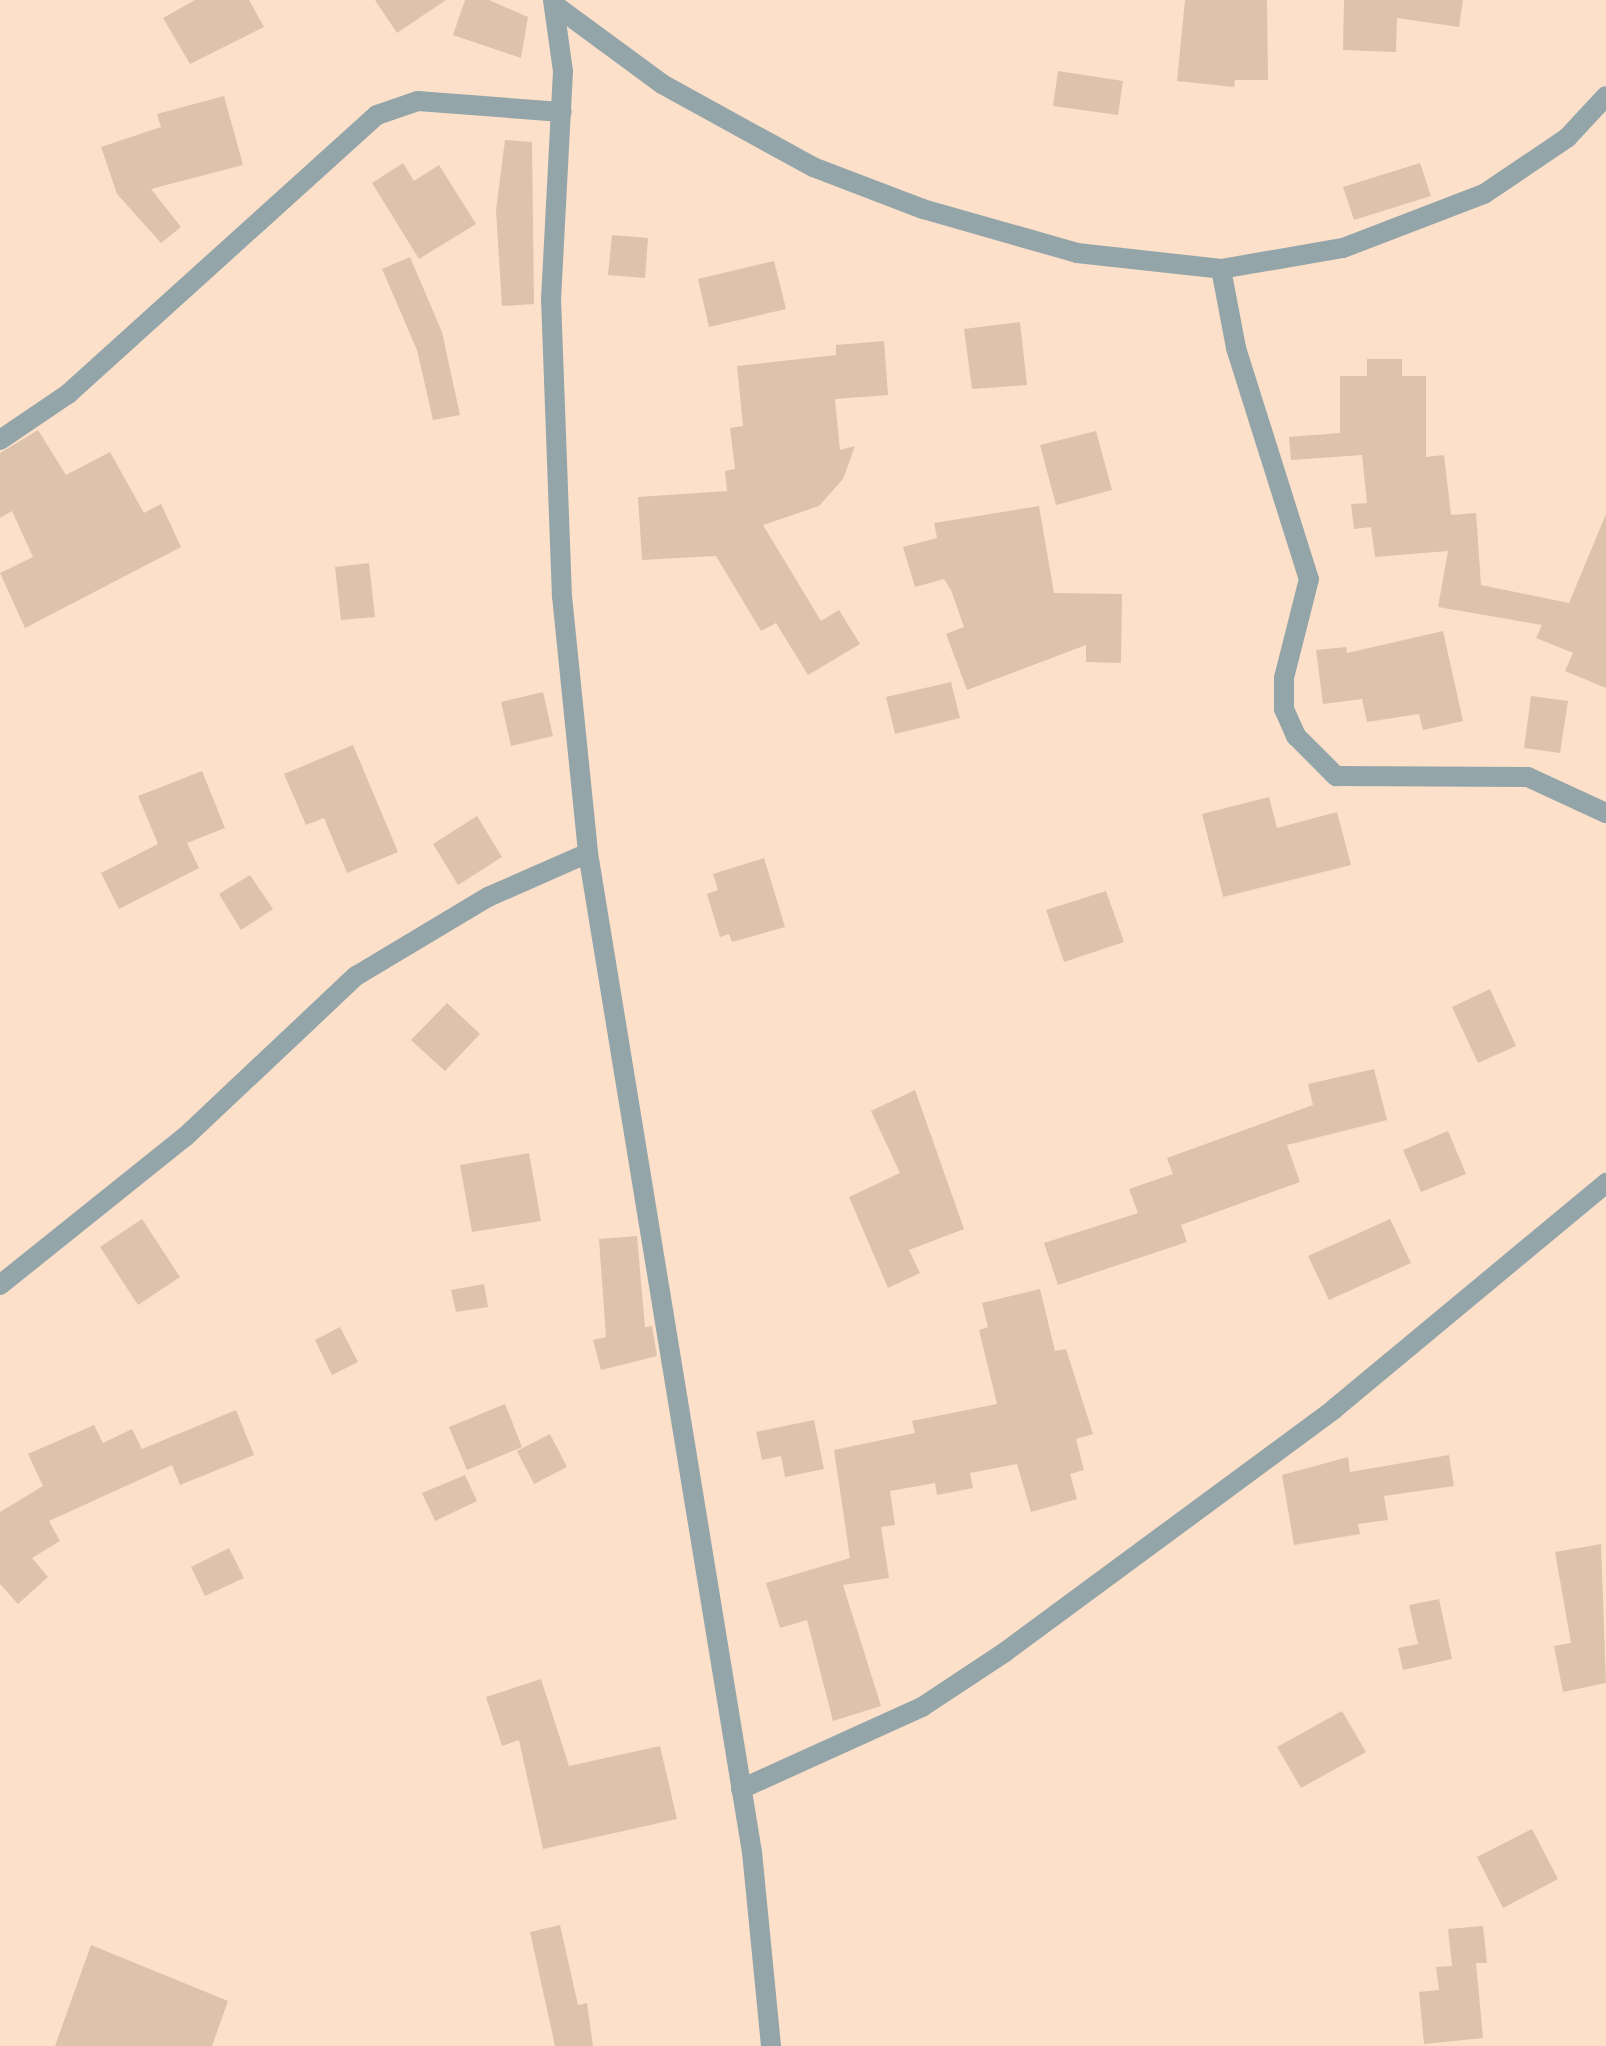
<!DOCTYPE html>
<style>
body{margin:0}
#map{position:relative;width:1606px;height:2046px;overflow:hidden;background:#fce0c9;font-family:Overpass,sans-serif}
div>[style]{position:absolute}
.building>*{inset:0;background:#dec3ac}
.minor>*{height:20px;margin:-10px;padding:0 10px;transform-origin:10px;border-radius:10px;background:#94a5a9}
.tertiary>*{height:20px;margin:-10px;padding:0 10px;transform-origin:10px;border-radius:10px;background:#94a5a9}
span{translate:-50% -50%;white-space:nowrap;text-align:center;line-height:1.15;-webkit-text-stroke:8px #fcf1e8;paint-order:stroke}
</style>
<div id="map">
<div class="building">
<i style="clip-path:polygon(195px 0,249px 0,264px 27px,190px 64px,163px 18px)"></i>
<i style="clip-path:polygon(375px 0,446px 0,397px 33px)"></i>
<i style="clip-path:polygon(465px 0,489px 0,528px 17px,521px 58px,453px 35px)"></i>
<i style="clip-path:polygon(1185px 0,1267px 0,1268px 80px,1235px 80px,1234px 87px,1177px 81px)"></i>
<i style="clip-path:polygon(1344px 0,1463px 0,1459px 27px,1397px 18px,1396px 52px,1343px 50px)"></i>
<i style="clip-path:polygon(1058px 71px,1123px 81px,1118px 115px,1053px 106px)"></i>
<i style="clip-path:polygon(224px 96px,243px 165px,151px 189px,181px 227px,161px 243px,117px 194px,101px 147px,161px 127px,157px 114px)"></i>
<i style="clip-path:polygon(505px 140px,532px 142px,534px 304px,502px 306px,496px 210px)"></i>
<i style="clip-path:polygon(403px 163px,414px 181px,439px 165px,476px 224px,419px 259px,372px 183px)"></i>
<i style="clip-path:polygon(1420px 163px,1431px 196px,1354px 220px,1343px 187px)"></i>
<i style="clip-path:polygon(612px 235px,648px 238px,645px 278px,608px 275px)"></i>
<i style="clip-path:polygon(410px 257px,442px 332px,460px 415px,433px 420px,417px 350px,382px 269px)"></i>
<i style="clip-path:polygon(774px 261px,786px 309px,709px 327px,698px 279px)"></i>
<i style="clip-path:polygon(1020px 322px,1027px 385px,972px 389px,964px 329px)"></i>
<i style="clip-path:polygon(884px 341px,888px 395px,835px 399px,840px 450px,855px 446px,843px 479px,819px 506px,763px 525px,821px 621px,839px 610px,860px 644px,808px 675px,776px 623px,761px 631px,716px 556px,642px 560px,638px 497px,727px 491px,725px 471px,735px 469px,730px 428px,743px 426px,737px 366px,836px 355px,836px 345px)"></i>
<i style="clip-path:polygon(1367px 359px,1402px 359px,1402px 376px,1426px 376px,1426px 457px,1444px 455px,1451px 515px,1476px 513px,1481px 585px,1569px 603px,1606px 514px,1606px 688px,1565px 671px,1573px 653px,1536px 638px,1542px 625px,1438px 607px,1448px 551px,1375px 557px,1371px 527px,1354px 529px,1351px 504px,1367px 503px,1362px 455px,1291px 460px,1289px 437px,1340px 433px,1340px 376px,1367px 376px)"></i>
<i style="clip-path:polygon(38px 430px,66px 475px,110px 452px,144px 513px,161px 504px,181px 547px,25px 628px,0 573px,33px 557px,12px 511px,0 518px,0 453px)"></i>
<i style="clip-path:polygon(1096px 431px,1112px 490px,1056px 505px,1040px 445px)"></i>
<i style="clip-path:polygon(1039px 506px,1054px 593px,1122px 594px,1121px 663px,1086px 662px,1086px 645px,967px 690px,946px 634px,964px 627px,951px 590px,944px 579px,915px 587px,903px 547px,937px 538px,934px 523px)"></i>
<i style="clip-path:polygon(369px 563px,375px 617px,341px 620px,335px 567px)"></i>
<i style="clip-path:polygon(1443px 631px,1463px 721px,1423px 730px,1419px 714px,1367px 722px,1362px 699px,1323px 704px,1316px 650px,1346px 647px,1347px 653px)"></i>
<i style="clip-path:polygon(951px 682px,960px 718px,895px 734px,886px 697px)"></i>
<i style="clip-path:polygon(543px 692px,553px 736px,511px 746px,501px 702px)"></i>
<i style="clip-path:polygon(1531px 696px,1568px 701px,1560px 753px,1524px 748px)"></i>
<i style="clip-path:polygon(353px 745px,398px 852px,347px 873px,324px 818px,306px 825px,284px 774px)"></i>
<i style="clip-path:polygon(202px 771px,225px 828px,187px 843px,199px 868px,119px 909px,101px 873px,158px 844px,138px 796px)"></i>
<i style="clip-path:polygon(1269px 797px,1277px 828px,1337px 812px,1351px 865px,1223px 897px,1202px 814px)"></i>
<i style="clip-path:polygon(477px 816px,502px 857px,458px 885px,433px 844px)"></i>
<i style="clip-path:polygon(764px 858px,785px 927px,732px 942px,729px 934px,720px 937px,707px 894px,718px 890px,713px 874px)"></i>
<i style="clip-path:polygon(250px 875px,273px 909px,241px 930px,219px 894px)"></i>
<i style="clip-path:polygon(1106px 891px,1124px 942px,1064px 962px,1046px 910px)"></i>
<i style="clip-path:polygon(1490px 989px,1516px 1046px,1478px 1063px,1452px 1007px)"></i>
<i style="clip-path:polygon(447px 1003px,480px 1034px,445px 1071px,411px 1040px)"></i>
<i style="clip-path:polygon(1374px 1069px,1387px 1120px,1287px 1145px,1300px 1182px,1181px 1225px,1187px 1242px,1058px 1285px,1044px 1243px,1138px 1213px,1129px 1189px,1173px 1174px,1167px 1158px,1313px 1105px,1308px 1084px)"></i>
<i style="clip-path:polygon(915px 1090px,964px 1229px,909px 1250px,920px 1273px,888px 1288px,849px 1197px,900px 1173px,871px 1111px)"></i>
<i style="clip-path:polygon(1448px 1131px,1466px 1174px,1421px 1192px,1403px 1150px)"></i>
<i style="clip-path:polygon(529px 1153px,541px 1221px,472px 1232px,460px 1165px)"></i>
<i style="clip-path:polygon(142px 1219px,180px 1277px,138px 1305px,100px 1247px)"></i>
<i style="clip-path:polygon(1390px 1219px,1411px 1263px,1329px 1300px,1308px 1256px)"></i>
<i style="clip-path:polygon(637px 1236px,645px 1327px,652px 1326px,657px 1356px,601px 1370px,593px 1340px,606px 1337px,599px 1239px)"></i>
<i style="clip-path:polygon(484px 1284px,488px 1307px,456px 1312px,451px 1290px)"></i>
<i style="clip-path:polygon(1040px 1289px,1055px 1351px,1066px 1349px,1093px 1434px,1076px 1439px,1084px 1470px,1070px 1474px,1077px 1499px,1031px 1512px,1017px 1464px,970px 1473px,973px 1488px,937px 1495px,935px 1483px,890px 1491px,895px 1525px,881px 1527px,889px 1578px,843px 1585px,881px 1706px,833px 1721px,807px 1620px,780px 1628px,766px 1583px,850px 1558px,834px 1450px,915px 1433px,912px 1421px,997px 1404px,979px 1330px,988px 1327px,982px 1303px)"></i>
<i style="clip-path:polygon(340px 1327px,358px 1362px,332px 1375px,315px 1340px)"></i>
<i style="clip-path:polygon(505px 1404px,522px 1447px,467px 1470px,449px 1427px)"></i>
<i style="clip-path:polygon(236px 1410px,254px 1455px,180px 1485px,172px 1465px,49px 1521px,60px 1541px,32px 1558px,48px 1577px,18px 1604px,0 1584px,0 1512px,43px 1486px,28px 1454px,94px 1425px,103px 1443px,132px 1429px,142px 1449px)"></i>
<i style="clip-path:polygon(814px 1420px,824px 1469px,785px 1477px,781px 1456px,762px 1460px,756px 1432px)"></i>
<i style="clip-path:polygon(550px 1434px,567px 1467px,534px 1484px,517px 1451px)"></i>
<i style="clip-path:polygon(1449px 1455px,1454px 1486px,1384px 1496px,1388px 1520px,1358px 1524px,1360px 1534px,1294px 1545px,1282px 1475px,1348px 1457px,1350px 1472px)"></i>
<i style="clip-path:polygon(465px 1475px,477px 1501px,435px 1521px,422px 1493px)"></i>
<i style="clip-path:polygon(1601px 1544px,1606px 1683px,1563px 1692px,1554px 1646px,1571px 1643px,1555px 1552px)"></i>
<i style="clip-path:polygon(229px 1548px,244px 1578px,205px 1596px,191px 1567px)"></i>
<i style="clip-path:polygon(1439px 1599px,1452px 1659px,1403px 1670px,1398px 1648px,1418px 1644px,1409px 1605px)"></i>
<i style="clip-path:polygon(541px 1679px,569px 1766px,660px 1746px,677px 1819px,543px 1849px,519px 1740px,502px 1746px,486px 1697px)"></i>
<i style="clip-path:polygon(1342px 1711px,1366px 1752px,1301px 1788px,1277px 1747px)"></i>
<i style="clip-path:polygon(1532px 1829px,1558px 1879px,1503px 1908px,1477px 1857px)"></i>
<i style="clip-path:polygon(560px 1925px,578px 2005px,587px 2003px,593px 2046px,555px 2046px,530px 1932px)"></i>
<i style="clip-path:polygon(1483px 1926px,1487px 1963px,1476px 1963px,1483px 2038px,1424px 2044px,1419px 1992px,1439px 1990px,1436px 1967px,1452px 1966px,1448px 1929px)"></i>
<i style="clip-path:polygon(91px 1945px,228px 2001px,212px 2046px,55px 2046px)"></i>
</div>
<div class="minor">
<i style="left:1221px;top:269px;width:80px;rotate:79.2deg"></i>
<i style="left:1236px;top:348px;width:242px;rotate:72.5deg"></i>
<i style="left:1309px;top:579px;width:102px;rotate:104.2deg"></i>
<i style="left:1284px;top:678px;width:31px;rotate:90deg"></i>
<i style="left:1284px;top:709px;width:30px;rotate:66deg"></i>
<i style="left:1296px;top:736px;width:57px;rotate:45deg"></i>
<i style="left:1336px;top:776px;width:192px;rotate:0.3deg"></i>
<i style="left:1528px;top:777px;width:86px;rotate:24.8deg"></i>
<i style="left:0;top:440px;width:82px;rotate:-34.1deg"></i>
<i style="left:68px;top:394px;width:416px;rotate:-42.1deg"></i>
<i style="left:377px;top:115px;width:43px;rotate:-18.9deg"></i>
<i style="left:418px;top:101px;width:144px;rotate:4.4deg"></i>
<i style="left:0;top:1285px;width:237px;rotate:-38.7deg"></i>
<i style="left:185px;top:1137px;width:235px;rotate:-43.3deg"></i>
<i style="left:356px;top:976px;width:154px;rotate:-30.9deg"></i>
<i style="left:488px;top:897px;width:109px;rotate:-23.7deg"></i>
<i style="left:741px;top:1789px;width:199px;rotate:-24.4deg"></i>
<i style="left:922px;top:1707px;width:100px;rotate:-33.5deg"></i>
<i style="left:1005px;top:1652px;width:409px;rotate:-36.4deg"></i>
<i style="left:1334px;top:1409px;width:354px;rotate:-39.7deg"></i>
</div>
<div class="tertiary">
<i style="left:553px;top:0;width:72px;rotate:82deg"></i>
<i style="left:563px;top:71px;width:227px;rotate:93deg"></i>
<i style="left:551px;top:298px;width:298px;rotate:87.9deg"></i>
<i style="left:562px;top:596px;width:258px;rotate:84.2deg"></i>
<i style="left:588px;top:853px;width:1012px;rotate:80.68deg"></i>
<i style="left:752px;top:1852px;width:195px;rotate:84.4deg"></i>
<i style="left:556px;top:6px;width:132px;rotate:36.3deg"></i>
<i style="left:662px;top:84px;width:172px;rotate:28.8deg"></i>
<i style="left:813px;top:167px;width:118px;rotate:20.9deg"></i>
<i style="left:923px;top:209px;width:160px;rotate:15.9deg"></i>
<i style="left:1077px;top:253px;width:145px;rotate:6.3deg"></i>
<i style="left:1221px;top:269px;width:124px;rotate:-9.8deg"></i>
<i style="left:1343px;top:248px;width:151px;rotate:-21deg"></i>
<i style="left:1484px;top:194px;width:100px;rotate:-34deg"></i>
<i style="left:1567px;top:138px;width:57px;rotate:-47.1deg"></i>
</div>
</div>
